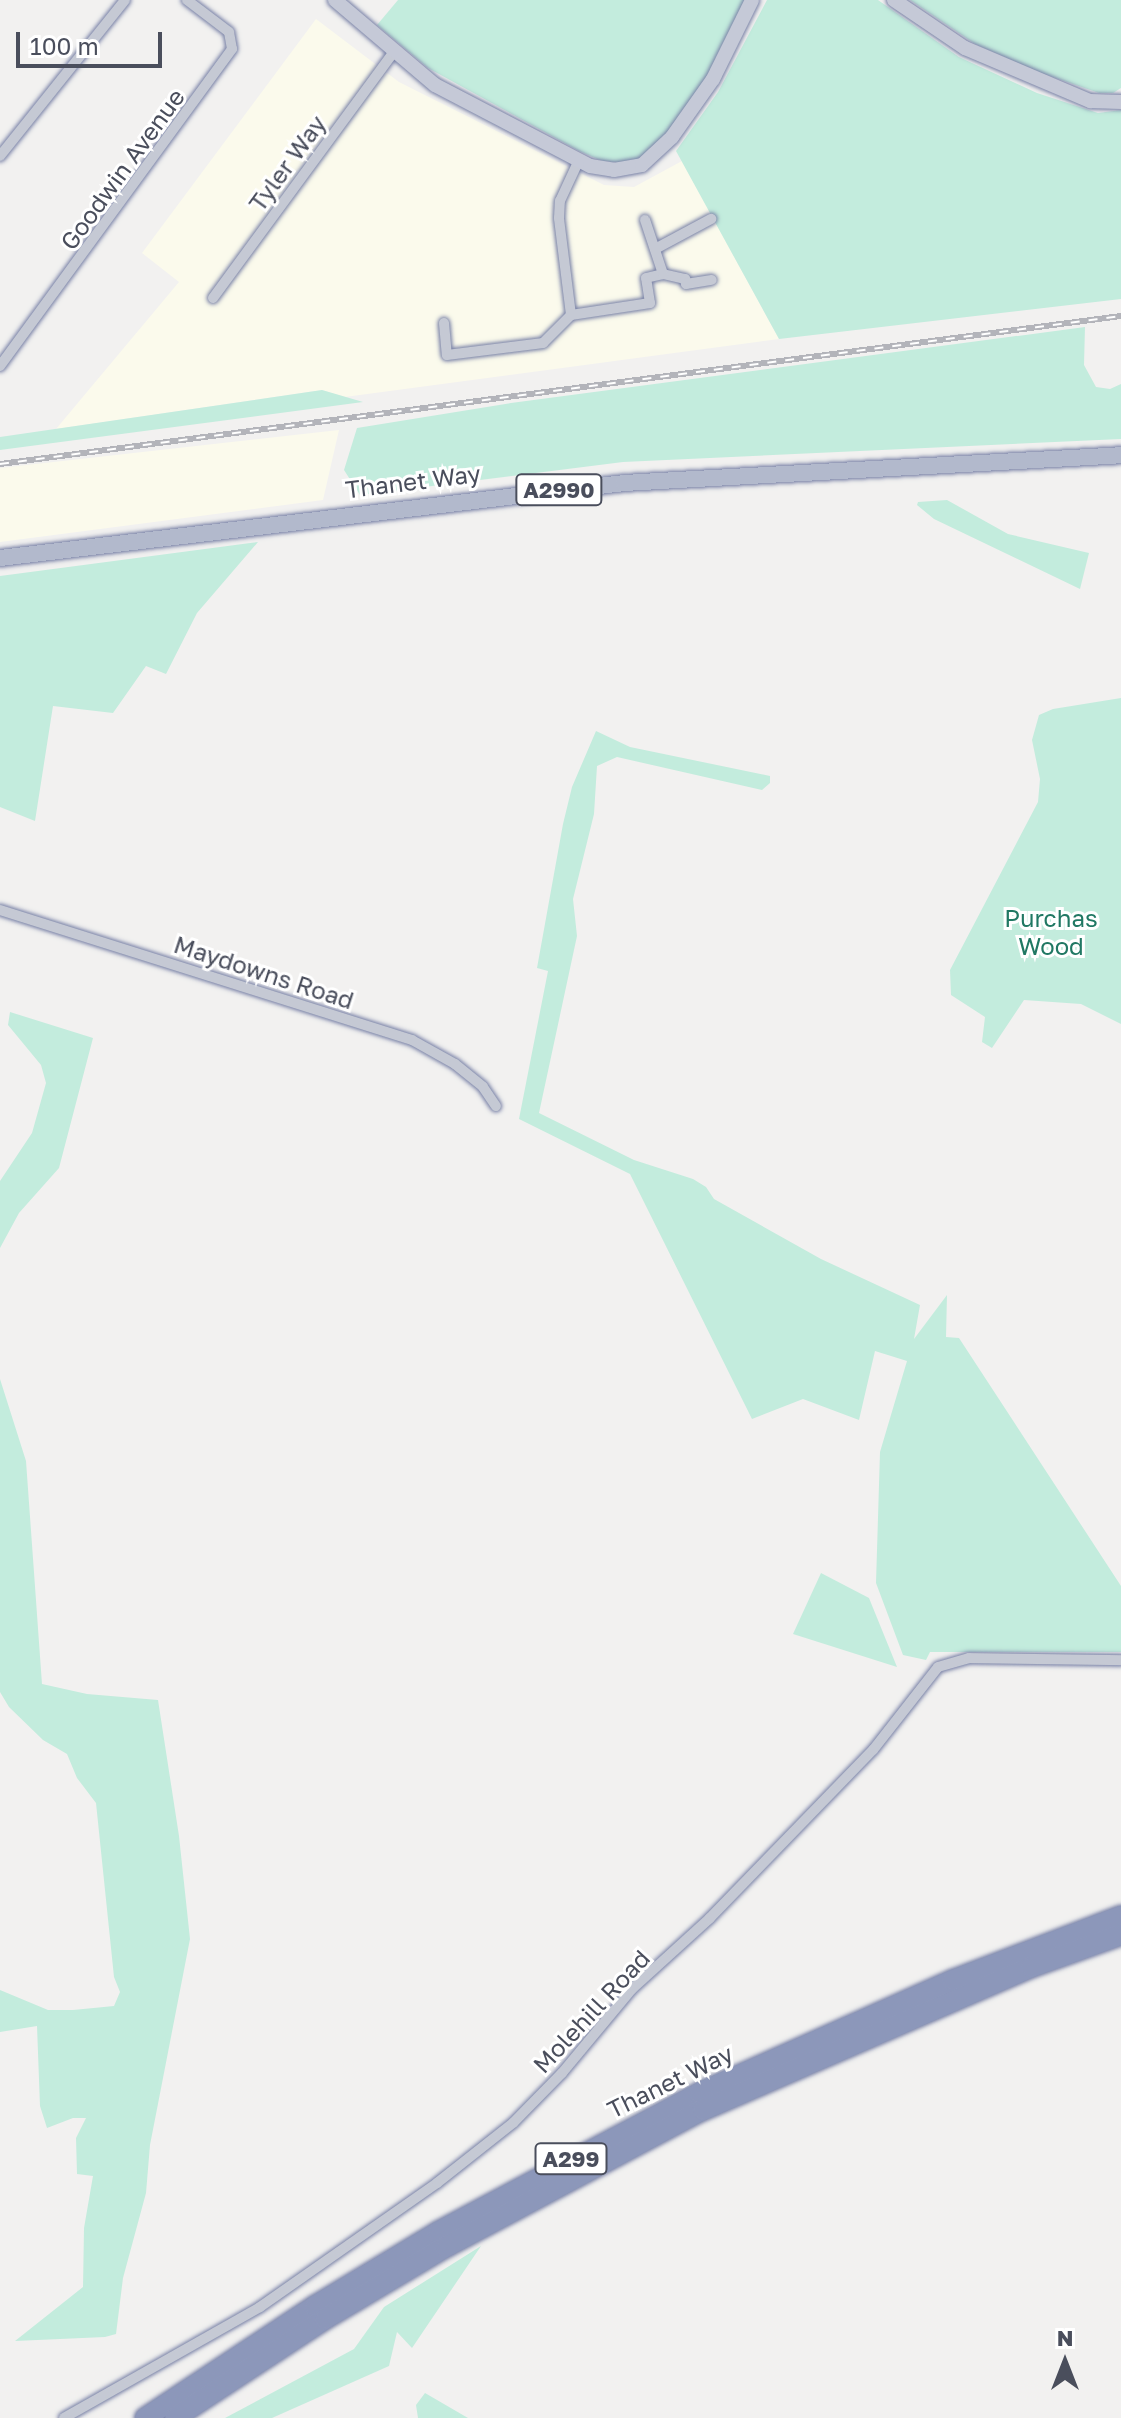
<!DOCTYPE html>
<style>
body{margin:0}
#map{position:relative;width:1121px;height:2418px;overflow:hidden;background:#f2f1f0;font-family:"Golos Text",sans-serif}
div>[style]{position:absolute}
.commercial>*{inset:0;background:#fbfaec}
.green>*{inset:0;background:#c3ecdd}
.roads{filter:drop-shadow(0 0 2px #7881a6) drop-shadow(0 0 2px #7881a6)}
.street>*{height:10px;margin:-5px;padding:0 5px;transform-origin:5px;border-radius:5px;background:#c5c9d4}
.secondary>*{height:14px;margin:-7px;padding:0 7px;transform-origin:7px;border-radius:7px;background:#c5c9d7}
.primary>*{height:16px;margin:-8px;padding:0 8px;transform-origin:8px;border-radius:8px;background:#b2b9cc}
.highway>*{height:20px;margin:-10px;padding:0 10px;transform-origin:10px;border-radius:10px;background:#8c97ba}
.rail>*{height:6px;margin-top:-3px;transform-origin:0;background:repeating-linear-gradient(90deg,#fff 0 9px,#b3b4ba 0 18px);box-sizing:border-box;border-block:2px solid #b3b4ba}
span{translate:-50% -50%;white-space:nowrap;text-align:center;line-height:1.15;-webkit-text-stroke:6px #fff;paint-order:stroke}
.shield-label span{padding:2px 6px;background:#fff;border:2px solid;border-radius:6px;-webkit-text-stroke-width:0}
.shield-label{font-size:22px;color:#4a4e5c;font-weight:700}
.street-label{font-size:24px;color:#4a4e5c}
.park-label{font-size:24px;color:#207863}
.north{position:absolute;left:1025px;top:2322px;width:80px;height:80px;-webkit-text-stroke:6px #fff;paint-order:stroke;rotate:0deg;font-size:22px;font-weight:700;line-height:32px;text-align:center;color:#4a4e5c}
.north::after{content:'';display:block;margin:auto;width:28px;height:36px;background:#4a4e5c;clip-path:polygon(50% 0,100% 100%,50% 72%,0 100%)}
.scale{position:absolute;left:16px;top:32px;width:146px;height:36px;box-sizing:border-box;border:4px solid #4a4e5c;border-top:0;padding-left:10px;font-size:24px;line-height:28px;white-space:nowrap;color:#4a4e5c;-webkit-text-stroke:6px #fff;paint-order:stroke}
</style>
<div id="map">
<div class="commercial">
<i style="clip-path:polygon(316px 19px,399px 82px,604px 185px,634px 187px,682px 161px,779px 339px,345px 397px,322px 390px,56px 429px,179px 282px,142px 253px)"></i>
<i style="clip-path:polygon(339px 430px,323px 500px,0 542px,0 468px)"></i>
</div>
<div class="green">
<i style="clip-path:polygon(398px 0,746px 0,699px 93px,661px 145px,644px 158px,623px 163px,602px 161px,579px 151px,428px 68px,377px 25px)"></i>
<i style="clip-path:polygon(767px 0,878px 0,959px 57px,1037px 93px,1098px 113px,1121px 110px,1121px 299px,779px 339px,676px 151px,718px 92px)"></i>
<i style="clip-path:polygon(910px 0,1121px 0,1121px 88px,1113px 93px,1099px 93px,1041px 73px,975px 44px)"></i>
<i style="clip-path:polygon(1085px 327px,1084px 365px,1096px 387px,1110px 389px,1121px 384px,1121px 439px,623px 462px,360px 495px,344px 470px,357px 428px,511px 403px)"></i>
<i style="clip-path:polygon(322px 390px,363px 402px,0 450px,0 437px)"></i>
<i style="clip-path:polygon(947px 500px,1008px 534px,1089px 553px,1080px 589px,934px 519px,917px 505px,918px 502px)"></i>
<i style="clip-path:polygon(258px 542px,197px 613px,166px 674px,146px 666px,113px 713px,53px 706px,35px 821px,0 807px,0 576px)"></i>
<i style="clip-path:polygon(1121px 698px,1121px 1024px,1081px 1004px,1024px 1000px,992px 1048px,982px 1042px,985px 1017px,951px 995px,950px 970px,1038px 802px,1040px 779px,1032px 740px,1039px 715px,1053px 709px)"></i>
<i style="clip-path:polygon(596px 731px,630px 747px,770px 776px,770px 783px,762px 790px,617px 757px,597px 766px,594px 814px,573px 899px,577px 936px,539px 1113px,634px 1160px,693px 1179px,706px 1187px,714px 1199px,821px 1259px,920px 1305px,914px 1339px,947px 1295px,946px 1337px,959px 1338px,1121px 1586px,1121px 1652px,930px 1652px,926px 1660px,903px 1655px,876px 1583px,880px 1452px,907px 1361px,875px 1351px,859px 1420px,803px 1399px,752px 1419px,630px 1174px,519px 1119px,548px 971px,537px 968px,563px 824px,572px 787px)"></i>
<i style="clip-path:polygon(10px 1012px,93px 1038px,59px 1168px,19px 1213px,0 1248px,0 1181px,32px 1133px,46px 1083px,41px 1065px,8px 1025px)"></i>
<i style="clip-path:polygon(0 1379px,26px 1461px,42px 1684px,87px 1694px,158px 1700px,179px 1836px,190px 1939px,150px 2145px,146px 2193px,123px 2278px,116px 2334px,105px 2337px,15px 2341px,83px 2287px,84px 2228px,93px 2176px,77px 2174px,76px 2138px,86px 2118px,73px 2118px,47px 2128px,40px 2106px,37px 2026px,0 2032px,0 1990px,48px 2010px,73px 2010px,114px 2006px,120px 1992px,114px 1977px,96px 1803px,77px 1778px,67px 1754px,43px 1740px,9px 1707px,0 1692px)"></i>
<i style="clip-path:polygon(821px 1573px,869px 1598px,897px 1667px,793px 1634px)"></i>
<i style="clip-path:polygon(481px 2246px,412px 2348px,397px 2332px,389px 2366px,272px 2418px,225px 2418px,354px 2349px,384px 2307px)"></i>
<i style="clip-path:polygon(425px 2393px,468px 2418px,418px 2418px,416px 2405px)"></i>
</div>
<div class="roads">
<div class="street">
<i style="left:0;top:156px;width:200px;rotate:-51.3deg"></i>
<i style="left:655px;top:249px;width:64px;rotate:-28.2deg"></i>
<i style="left:663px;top:274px;width:23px;rotate:13deg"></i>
<i style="left:685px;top:279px;width:5px;rotate:79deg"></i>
<i style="left:686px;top:284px;width:26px;rotate:-9deg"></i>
<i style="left:213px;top:298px;width:305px;rotate:-53.7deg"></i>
<i style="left:571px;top:315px;width:98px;rotate:-97.1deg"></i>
<i style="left:559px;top:218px;width:17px;rotate:-87deg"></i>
<i style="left:560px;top:201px;width:45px;rotate:-65.1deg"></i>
<i style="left:444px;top:323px;width:32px;rotate:85deg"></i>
<i style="left:447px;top:355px;width:97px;rotate:-7.1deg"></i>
<i style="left:543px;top:343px;width:40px;rotate:-45deg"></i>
<i style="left:571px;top:315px;width:80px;rotate:-8.6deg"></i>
<i style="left:650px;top:303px;width:25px;rotate:-99deg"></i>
<i style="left:646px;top:278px;width:17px;rotate:-13deg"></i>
<i style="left:663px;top:274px;width:57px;rotate:-108.4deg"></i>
<i style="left:0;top:366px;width:393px;rotate:-53.8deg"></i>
<i style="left:232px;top:49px;width:17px;rotate:-100deg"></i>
<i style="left:229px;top:32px;width:53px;rotate:-142.7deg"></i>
<i style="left:0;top:910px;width:432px;rotate:17.5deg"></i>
<i style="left:412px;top:1040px;width:49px;rotate:29.2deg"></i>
<i style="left:455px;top:1064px;width:36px;rotate:39deg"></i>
<i style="left:483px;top:1087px;width:23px;rotate:56deg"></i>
<i style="left:64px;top:2418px;width:225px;rotate:-29.5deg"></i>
<i style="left:260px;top:2307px;width:216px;rotate:-35deg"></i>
<i style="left:437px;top:2183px;width:97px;rotate:-38.3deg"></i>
<i style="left:513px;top:2123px;width:70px;rotate:-45.6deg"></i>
<i style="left:562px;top:2073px;width:109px;rotate:-50.2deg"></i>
<i style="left:632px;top:1989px;width:105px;rotate:-42.3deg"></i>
<i style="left:710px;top:1918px;width:234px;rotate:-45.9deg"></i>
<i style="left:873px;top:1750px;width:105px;rotate:-51.9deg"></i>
<i style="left:938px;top:1667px;width:32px;rotate:-16deg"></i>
<i style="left:969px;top:1658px;width:152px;rotate:0.8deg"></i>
</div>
<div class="secondary">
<i style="left:335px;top:0;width:131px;rotate:40.4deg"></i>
<i style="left:435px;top:85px;width:175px;rotate:27.6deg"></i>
<i style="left:590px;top:166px;width:24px;rotate:9deg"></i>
<i style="left:614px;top:170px;width:28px;rotate:-10deg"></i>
<i style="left:642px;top:165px;width:41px;rotate:-43deg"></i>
<i style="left:672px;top:137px;width:71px;rotate:-54.7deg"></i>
<i style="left:713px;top:79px;width:88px;rotate:-63.7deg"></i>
<i style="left:894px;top:0;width:86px;rotate:34.1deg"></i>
<i style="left:965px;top:48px;width:136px;rotate:23deg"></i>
<i style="left:1090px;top:101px;width:31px;rotate:2deg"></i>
</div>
<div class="primary">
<i style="left:0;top:558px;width:628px;rotate:-6.85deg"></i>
<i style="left:624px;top:483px;width:498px;rotate:-3.2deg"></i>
</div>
<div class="highway">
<i style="left:145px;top:2418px;width:204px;rotate:-33.4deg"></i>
<i style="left:315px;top:2306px;width:144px;rotate:-31deg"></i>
<i style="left:438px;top:2232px;width:296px;rotate:-28deg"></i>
<i style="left:699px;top:2093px;width:278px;rotate:-24deg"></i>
<i style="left:953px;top:1980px;width:180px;rotate:-20.9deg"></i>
<i style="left:175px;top:2418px;width:180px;rotate:-33.4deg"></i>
<i style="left:325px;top:2319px;width:141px;rotate:-30.8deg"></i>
<i style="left:446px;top:2247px;width:291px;rotate:-28.1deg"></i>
<i style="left:703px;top:2110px;width:359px;rotate:-23.5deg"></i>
<i style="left:1032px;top:1967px;width:95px;rotate:-19.8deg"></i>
</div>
</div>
<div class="rail">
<i style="left:0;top:464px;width:1131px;rotate:-7.52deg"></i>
</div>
<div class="shield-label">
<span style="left:559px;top:490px">A2990</span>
<span style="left:571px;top:2159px">A299</span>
</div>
<div class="street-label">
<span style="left:287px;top:163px;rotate:-54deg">Tyler Way</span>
<span style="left:122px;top:169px;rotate:-54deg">Goodwin Avenue</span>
<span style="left:413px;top:481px;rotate:-7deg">Thanet Way</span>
<span style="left:264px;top:972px;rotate:18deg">Maydowns Road</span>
<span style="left:591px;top:2011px;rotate:-47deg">Molehill Road</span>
<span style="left:670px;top:2081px;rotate:-26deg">Thanet Way</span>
</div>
<div class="park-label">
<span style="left:1051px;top:932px">Purchas<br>Wood</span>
</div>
<div class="north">N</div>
<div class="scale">100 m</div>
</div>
